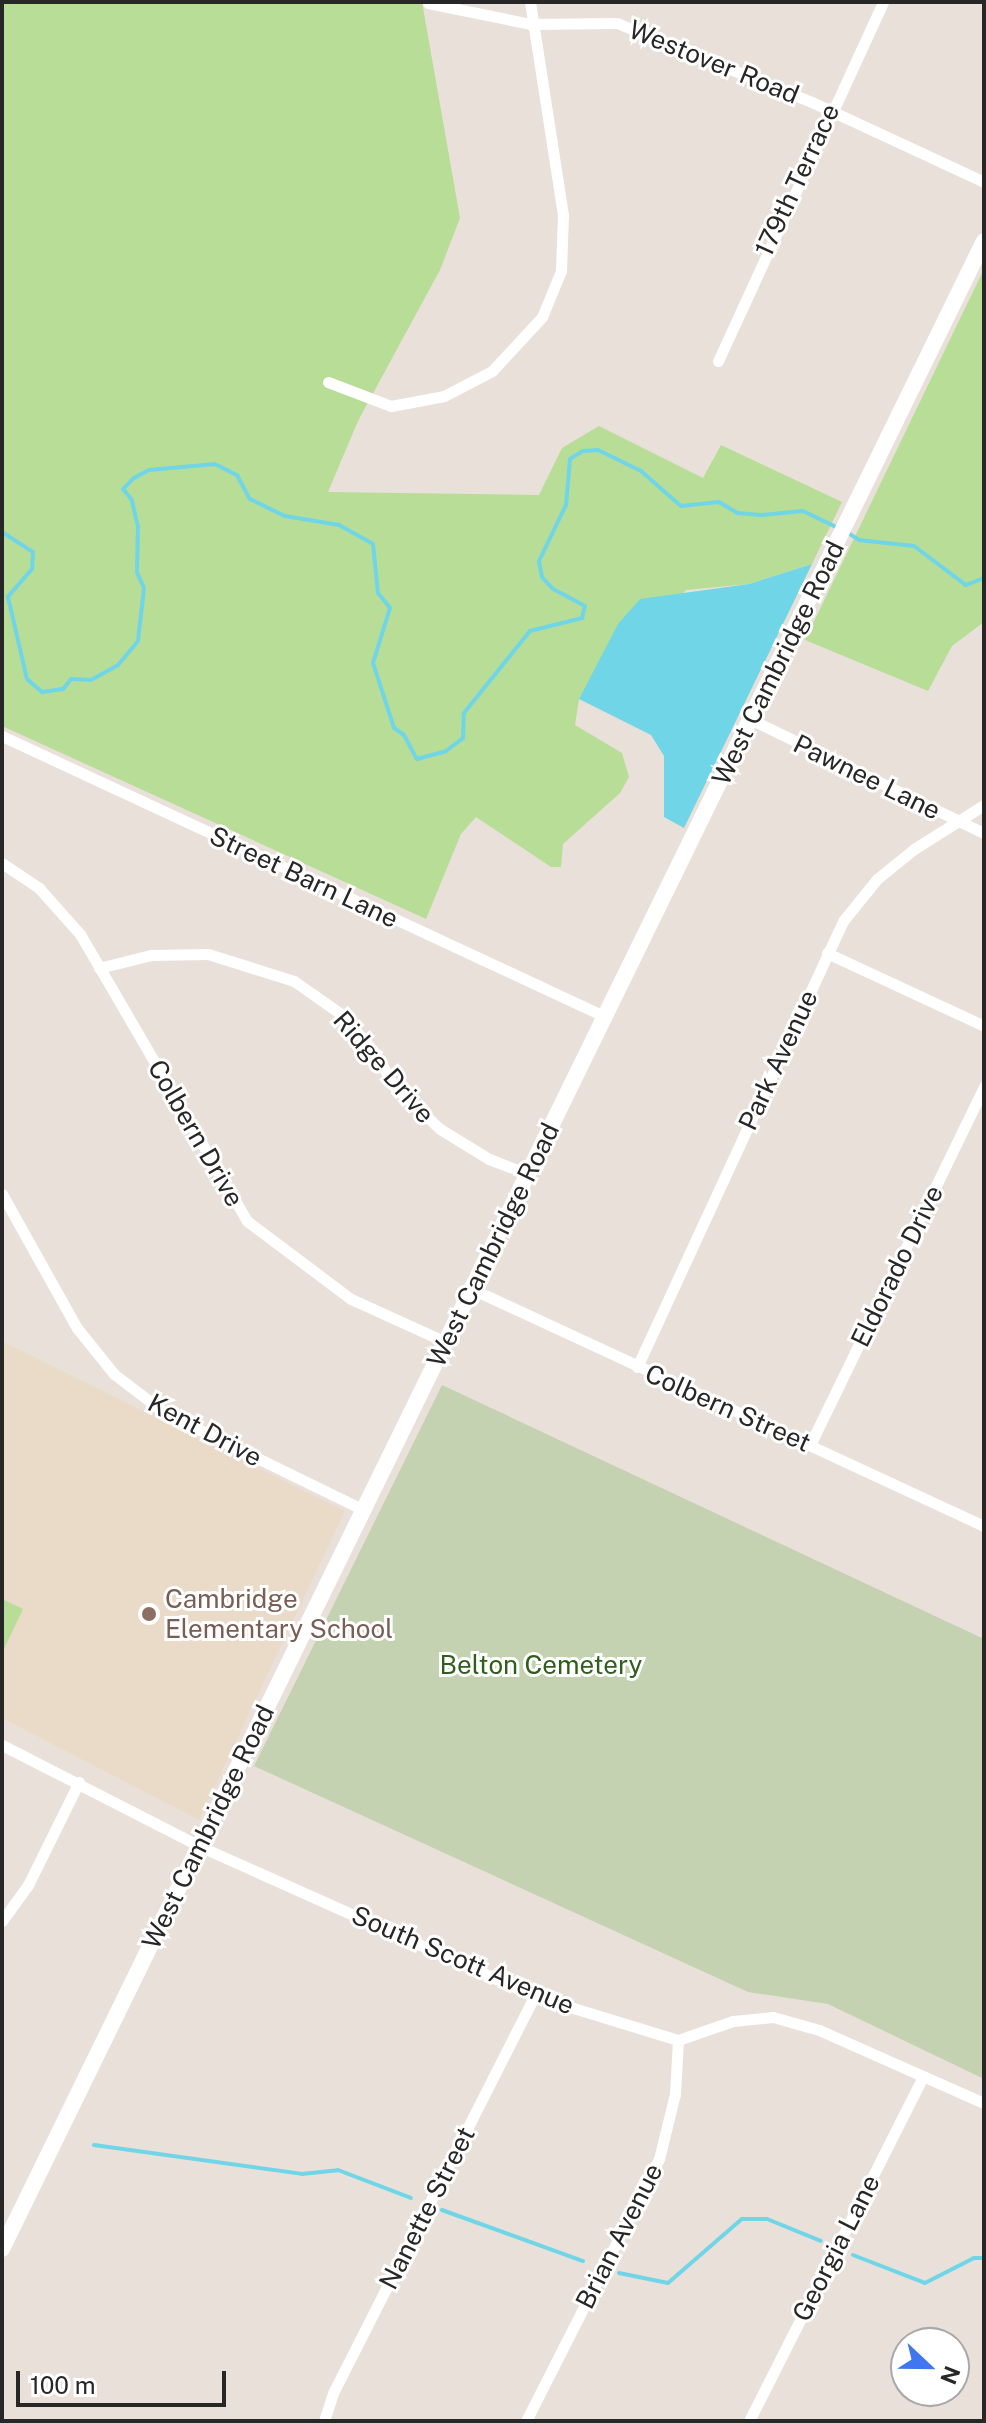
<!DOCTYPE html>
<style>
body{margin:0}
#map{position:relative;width:986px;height:2423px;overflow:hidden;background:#e9e0d9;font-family:"Public Sans",sans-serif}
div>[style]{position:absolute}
.education>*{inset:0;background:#eadbc9}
.green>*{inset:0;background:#b8dd97}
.cemetery>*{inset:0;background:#c5d2b1}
.water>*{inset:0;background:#70d6e7}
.stream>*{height:4px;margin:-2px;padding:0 2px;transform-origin:2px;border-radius:2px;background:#70d6e7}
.street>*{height:11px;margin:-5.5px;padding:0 5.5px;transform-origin:5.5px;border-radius:5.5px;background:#fff}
.secondary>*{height:16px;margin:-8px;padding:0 8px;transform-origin:8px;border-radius:8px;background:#fff}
.dots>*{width:22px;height:22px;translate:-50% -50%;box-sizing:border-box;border:4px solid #fff;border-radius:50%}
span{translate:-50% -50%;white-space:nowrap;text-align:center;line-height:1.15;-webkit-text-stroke:6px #fff;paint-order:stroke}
.street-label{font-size:26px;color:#272727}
.education-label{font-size:26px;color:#785e54}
.left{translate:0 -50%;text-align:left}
.park-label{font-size:26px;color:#325e1d}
.frame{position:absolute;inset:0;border:4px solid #272727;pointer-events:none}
.north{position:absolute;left:890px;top:2327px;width:80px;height:80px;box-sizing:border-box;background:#fff;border:2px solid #a9a9a9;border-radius:50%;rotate:112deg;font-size:22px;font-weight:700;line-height:32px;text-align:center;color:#272727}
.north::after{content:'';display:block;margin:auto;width:28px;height:36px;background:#4076ef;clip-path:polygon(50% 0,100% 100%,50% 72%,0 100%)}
.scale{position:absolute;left:16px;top:2371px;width:210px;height:36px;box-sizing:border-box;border:4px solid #272727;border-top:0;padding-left:10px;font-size:24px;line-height:28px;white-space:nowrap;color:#272727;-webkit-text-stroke:6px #fff;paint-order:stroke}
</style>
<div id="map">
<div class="education">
<i style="clip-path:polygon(2px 1341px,345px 1511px,199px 1820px,2px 1718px)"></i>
</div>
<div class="green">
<i style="clip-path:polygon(2px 2px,422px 2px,460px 218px,440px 270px,358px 421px,328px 492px,539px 495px,562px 448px,599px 426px,703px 478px,721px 445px,842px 502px,812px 564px,749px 584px,686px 590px,579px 699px,575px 725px,622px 753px,629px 777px,620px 793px,563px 844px,561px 867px,551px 867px,476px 817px,461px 834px,426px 919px,2px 726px)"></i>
<i style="clip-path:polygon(984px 269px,984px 622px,952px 646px,928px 691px,805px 640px)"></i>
<i style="clip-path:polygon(2px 1599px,23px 1609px,3px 1651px,2px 1650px)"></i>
</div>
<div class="cemetery">
<i style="clip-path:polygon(442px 1385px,984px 1639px,984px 2079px,828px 2004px,748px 1992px,254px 1766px)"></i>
</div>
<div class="water">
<i style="clip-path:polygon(812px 564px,684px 828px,664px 817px,664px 756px,651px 735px,579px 699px,618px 624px,640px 599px,749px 584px)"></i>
</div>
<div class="stream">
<i style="left:2px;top:532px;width:37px;rotate:33deg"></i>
<i style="left:33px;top:552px;width:17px;rotate:93deg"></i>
<i style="left:32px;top:569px;width:37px;rotate:131deg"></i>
<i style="left:8px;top:597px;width:84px;rotate:77deg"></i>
<i style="left:27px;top:679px;width:20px;rotate:41deg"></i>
<i style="left:42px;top:692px;width:21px;rotate:-8deg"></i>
<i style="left:63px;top:689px;width:13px;rotate:-51deg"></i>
<i style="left:71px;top:679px;width:20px;rotate:3deg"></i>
<i style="left:91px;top:680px;width:31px;rotate:-29deg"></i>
<i style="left:118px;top:665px;width:31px;rotate:-50deg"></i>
<i style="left:138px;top:641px;width:53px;rotate:-83.5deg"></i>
<i style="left:144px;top:588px;width:17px;rotate:-114deg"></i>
<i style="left:137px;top:572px;width:45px;rotate:-88.7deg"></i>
<i style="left:138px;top:527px;width:28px;rotate:-103deg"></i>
<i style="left:132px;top:500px;width:14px;rotate:-129deg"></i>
<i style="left:123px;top:489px;width:16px;rotate:-45deg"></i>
<i style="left:134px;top:478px;width:17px;rotate:-28deg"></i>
<i style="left:149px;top:470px;width:66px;rotate:-5.2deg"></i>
<i style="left:215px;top:464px;width:25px;rotate:27deg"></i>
<i style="left:237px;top:475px;width:27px;rotate:62deg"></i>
<i style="left:250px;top:499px;width:39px;rotate:26deg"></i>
<i style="left:285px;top:516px;width:55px;rotate:9.5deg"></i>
<i style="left:339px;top:525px;width:39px;rotate:29deg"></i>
<i style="left:373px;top:544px;width:49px;rotate:84.2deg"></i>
<i style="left:378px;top:593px;width:19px;rotate:51deg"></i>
<i style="left:390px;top:608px;width:58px;rotate:107.2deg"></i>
<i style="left:373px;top:663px;width:68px;rotate:72.1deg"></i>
<i style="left:394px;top:728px;width:12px;rotate:35deg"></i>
<i style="left:404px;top:735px;width:27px;rotate:62deg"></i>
<i style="left:417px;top:759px;width:30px;rotate:-15deg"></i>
<i style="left:446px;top:751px;width:21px;rotate:-37deg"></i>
<i style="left:463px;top:738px;width:25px;rotate:-88deg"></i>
<i style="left:464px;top:713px;width:105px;rotate:-51.2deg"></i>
<i style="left:530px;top:631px;width:54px;rotate:-14deg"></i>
<i style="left:582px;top:618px;width:12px;rotate:-76deg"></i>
<i style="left:585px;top:606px;width:36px;rotate:-152deg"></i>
<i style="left:553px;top:589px;width:16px;rotate:-133deg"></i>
<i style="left:542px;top:577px;width:16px;rotate:-101deg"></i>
<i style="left:539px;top:561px;width:62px;rotate:-64.3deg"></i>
<i style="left:566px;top:505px;width:46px;rotate:-85deg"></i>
<i style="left:570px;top:459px;width:15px;rotate:-32deg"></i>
<i style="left:583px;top:451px;width:15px;rotate:-4deg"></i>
<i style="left:598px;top:450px;width:48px;rotate:26deg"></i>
<i style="left:641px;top:471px;width:53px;rotate:41.2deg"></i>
<i style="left:681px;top:506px;width:38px;rotate:-6deg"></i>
<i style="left:719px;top:502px;width:21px;rotate:31deg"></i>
<i style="left:737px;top:513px;width:24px;rotate:5deg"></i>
<i style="left:761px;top:515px;width:42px;rotate:-5.4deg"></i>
<i style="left:803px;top:511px;width:41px;rotate:25.9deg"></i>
<i style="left:848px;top:533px;width:13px;rotate:32deg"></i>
<i style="left:859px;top:540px;width:55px;rotate:6.2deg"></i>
<i style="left:914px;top:546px;width:65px;rotate:36.9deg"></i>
<i style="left:966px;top:585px;width:19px;rotate:-21deg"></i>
<i style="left:94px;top:2145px;width:210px;rotate:7.9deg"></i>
<i style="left:302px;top:2174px;width:36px;rotate:-6deg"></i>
<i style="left:338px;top:2170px;width:78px;rotate:21deg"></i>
<i style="left:442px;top:2210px;width:150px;rotate:19.9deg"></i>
<i style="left:853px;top:2255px;width:77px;rotate:21.3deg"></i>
<i style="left:925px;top:2283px;width:55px;rotate:-27deg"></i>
<i style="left:974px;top:2258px;width:10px"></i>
<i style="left:619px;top:2273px;width:50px;rotate:11.5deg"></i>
<i style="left:668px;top:2283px;width:98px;rotate:-40.9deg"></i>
<i style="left:742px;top:2219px;width:25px"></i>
<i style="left:767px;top:2219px;width:58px;rotate:22.2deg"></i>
</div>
<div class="street">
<i style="left:428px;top:3px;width:104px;rotate:11.6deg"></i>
<i style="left:530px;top:24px;width:87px;rotate:-0.7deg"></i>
<i style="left:617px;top:23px;width:213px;rotate:22.1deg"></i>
<i style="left:814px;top:103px;width:187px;rotate:24.9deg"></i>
<i style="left:718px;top:361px;width:395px;rotate:-65.3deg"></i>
<i style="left:328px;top:382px;width:67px;rotate:20.9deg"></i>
<i style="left:391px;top:406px;width:54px;rotate:-10.7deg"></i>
<i style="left:444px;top:396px;width:54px;rotate:-27.5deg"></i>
<i style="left:492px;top:371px;width:74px;rotate:-47.2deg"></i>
<i style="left:542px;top:317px;width:50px;rotate:-67.6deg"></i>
<i style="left:561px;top:271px;width:56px;rotate:-88deg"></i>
<i style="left:563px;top:215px;width:216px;rotate:-98.8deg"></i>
<i style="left:750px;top:719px;width:260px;rotate:26deg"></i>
<i style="left:2px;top:736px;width:666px;rotate:24.95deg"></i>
<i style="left:2px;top:863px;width:45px;rotate:34deg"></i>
<i style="left:39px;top:888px;width:62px;rotate:48.3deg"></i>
<i style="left:80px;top:934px;width:332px;rotate:59.8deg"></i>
<i style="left:247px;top:1221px;width:130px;rotate:36.9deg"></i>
<i style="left:351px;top:1299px;width:104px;rotate:24.4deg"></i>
<i style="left:827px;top:953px;width:173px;rotate:24.9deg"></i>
<i style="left:99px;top:968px;width:54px;rotate:-14deg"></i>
<i style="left:151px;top:955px;width:57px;rotate:-1deg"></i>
<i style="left:208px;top:954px;width:90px;rotate:17.4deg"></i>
<i style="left:294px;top:981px;width:57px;rotate:35.1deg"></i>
<i style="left:341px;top:1014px;width:53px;rotate:48.8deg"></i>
<i style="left:376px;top:1054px;width:37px;rotate:61deg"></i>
<i style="left:394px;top:1086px;width:63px;rotate:43.1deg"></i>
<i style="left:440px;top:1129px;width:57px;rotate:31.5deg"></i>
<i style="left:489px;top:1159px;width:42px;rotate:21deg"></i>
<i style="left:2px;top:1194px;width:154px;rotate:60.8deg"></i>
<i style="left:77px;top:1328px;width:59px;rotate:51.2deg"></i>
<i style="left:114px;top:1374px;width:64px;rotate:37.4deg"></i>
<i style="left:165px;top:1413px;width:221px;rotate:26deg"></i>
<i style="left:472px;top:1289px;width:564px;rotate:24.84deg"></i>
<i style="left:637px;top:1367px;width:491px;rotate:-65.2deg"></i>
<i style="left:843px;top:921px;width:54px;rotate:-51deg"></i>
<i style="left:877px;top:879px;width:48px;rotate:-39deg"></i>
<i style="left:914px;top:849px;width:83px;rotate:-32.2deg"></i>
<i style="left:810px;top:1445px;width:399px;rotate:-64.1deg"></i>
<i style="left:2px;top:1745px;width:221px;rotate:27.1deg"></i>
<i style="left:199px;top:1846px;width:367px;rotate:24.1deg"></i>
<i style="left:534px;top:1996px;width:151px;rotate:17deg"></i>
<i style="left:678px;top:2040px;width:58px;rotate:-19.1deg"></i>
<i style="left:733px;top:2021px;width:40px;rotate:-5.7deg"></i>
<i style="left:773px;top:2017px;width:48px;rotate:15.8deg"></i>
<i style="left:819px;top:2030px;width:180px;rotate:23.9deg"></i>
<i style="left:2px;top:1921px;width:44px;rotate:-54.2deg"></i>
<i style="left:28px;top:1885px;width:115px;rotate:-63.7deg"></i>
<i style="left:324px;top:2421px;width:29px;rotate:-72deg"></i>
<i style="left:333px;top:2393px;width:445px;rotate:-63.1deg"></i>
<i style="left:526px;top:2421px;width:294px;rotate:-63.1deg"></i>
<i style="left:659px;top:2159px;width:67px;rotate:-76.2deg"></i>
<i style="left:675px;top:2094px;width:54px;rotate:-86.8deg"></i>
<i style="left:749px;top:2421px;width:386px;rotate:-63.2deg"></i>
</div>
<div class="secondary">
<i style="left:2px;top:2249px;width:2235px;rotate:-63.94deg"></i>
</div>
<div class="dots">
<i style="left:149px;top:1614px;background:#8d6e63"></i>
</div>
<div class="street-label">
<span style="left:714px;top:62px;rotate:22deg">Westover Road</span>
<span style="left:797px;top:180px;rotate:-65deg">179th Terrace</span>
<span style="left:778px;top:663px;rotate:-64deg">West Cambridge Road</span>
<span style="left:867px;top:777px;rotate:26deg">Pawnee Lane</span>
<span style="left:304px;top:877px;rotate:25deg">Street Barn Lane</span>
<span style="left:778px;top:1060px;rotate:-65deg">Park Avenue</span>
<span style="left:384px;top:1067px;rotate:49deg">Ridge Drive</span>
<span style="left:196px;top:1133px;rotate:60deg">Colbern Drive</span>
<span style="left:493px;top:1245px;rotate:-64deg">West Cambridge Road</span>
<span style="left:897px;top:1266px;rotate:-64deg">Eldorado Drive</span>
<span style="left:728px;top:1408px;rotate:24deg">Colbern Street</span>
<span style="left:205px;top:1430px;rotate:28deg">Kent Drive</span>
<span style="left:208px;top:1827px;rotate:-64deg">West Cambridge Road</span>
<span style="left:463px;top:1960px;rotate:23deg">South Scott Avenue</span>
<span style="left:427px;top:2208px;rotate:-63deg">Nanette Street</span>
<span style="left:619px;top:2236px;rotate:-63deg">Brian Avenue</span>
<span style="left:836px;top:2248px;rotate:-63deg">Georgia Lane</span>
</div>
<div class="education-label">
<span class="left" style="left:165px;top:1614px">Cambridge<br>Elementary School</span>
</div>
<div class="park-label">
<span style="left:541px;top:1665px">Belton Cemetery</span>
</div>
<div class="frame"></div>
<div class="north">N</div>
<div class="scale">100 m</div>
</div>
